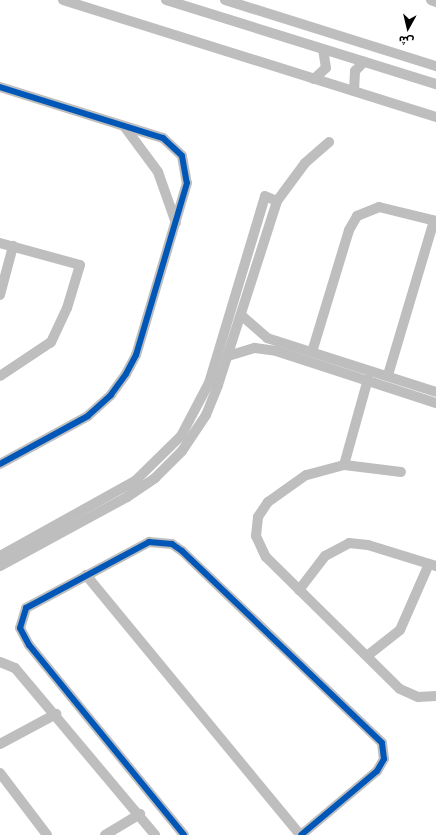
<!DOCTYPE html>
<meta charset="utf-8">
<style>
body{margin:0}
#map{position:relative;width:436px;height:835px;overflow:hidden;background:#fff;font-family:"Nunito Sans","Noto Sans Arabic",sans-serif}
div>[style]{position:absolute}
.minor>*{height:10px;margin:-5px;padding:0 5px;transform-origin:5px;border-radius:5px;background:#bebebe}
.cycleway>*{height:6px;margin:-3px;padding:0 3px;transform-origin:3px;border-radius:3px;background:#0057b8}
span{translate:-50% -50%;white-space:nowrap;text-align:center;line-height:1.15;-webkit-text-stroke:3px #fff;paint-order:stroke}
.north{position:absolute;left:388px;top:8px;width:40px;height:40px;-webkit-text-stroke:3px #fff;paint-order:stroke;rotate:188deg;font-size:11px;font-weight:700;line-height:16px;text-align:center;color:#000}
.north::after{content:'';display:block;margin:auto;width:14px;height:18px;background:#000;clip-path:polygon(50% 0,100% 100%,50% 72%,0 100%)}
</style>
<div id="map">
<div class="minor">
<i style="left:63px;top:0;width:391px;rotate:17.4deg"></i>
<i style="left:166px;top:0;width:283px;rotate:17.3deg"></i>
<i style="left:225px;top:0;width:221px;rotate:17.4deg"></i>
<i style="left:431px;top:0;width:5px;rotate:22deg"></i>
<i style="left:314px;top:79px;width:16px;rotate:-43deg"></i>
<i style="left:326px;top:68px;width:19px;rotate:-99deg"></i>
<i style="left:0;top:87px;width:171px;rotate:17.4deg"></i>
<i style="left:163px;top:138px;width:26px;rotate:43deg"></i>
<i style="left:182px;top:156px;width:27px;rotate:80deg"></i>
<i style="left:187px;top:183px;width:179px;rotate:106.5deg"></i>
<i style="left:136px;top:355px;width:21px;rotate:118deg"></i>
<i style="left:126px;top:374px;width:26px;rotate:126deg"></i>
<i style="left:111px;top:395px;width:31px;rotate:138deg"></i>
<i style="left:88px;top:416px;width:100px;rotate:151.4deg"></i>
<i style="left:354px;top:91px;width:20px;rotate:-87deg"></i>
<i style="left:355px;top:71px;width:13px;rotate:-45deg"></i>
<i style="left:124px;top:126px;width:57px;rotate:53.5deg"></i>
<i style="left:158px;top:172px;width:54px;rotate:70.6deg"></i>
<i style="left:0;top:243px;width:83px;rotate:15.4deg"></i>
<i style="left:80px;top:265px;width:45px;rotate:106.8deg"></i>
<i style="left:67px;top:308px;width:38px;rotate:115deg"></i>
<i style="left:51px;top:342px;width:61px;rotate:146.3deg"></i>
<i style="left:0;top:295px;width:51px;rotate:-75.1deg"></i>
<i style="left:241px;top:315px;width:35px;rotate:41deg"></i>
<i style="left:267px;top:338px;width:177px;rotate:17.7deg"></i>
<i style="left:312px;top:352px;width:127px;rotate:-73.1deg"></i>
<i style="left:349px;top:230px;width:16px;rotate:-60deg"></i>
<i style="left:357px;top:216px;width:24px;rotate:-22deg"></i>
<i style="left:379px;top:207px;width:59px;rotate:13.8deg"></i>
<i style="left:228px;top:356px;width:28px;rotate:-17deg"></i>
<i style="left:255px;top:348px;width:21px;rotate:8deg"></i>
<i style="left:276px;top:351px;width:168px;rotate:18deg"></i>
<i style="left:388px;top:375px;width:161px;rotate:-73.4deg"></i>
<i style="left:344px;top:465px;width:89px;rotate:-74.4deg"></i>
<i style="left:401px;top:472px;width:57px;rotate:-173deg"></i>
<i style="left:344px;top:465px;width:39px;rotate:165deg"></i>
<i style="left:306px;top:475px;width:47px;rotate:144.6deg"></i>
<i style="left:268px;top:502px;width:18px;rotate:124deg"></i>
<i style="left:258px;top:517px;width:19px;rotate:96deg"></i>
<i style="left:256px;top:536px;width:23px;rotate:65deg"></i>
<i style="left:266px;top:557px;width:188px;rotate:44.6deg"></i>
<i style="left:400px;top:689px;width:20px;rotate:24deg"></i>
<i style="left:418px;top:697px;width:18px;rotate:-3deg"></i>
<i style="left:0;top:556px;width:154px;rotate:-29.1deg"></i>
<i style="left:135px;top:481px;width:64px;rotate:-44.4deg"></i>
<i style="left:181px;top:436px;width:60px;rotate:-62.2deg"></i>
<i style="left:209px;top:383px;width:195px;rotate:-73.3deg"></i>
<i style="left:265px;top:196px;width:13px;rotate:23deg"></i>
<i style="left:0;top:566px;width:145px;rotate:-28.5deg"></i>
<i style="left:127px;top:497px;width:34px;rotate:-34deg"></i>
<i style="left:155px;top:478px;width:38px;rotate:-45deg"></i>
<i style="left:182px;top:451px;width:43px;rotate:-56.3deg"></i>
<i style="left:206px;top:415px;width:32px;rotate:-68deg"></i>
<i style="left:218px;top:385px;width:193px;rotate:-72.2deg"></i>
<i style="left:277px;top:201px;width:47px;rotate:-53.6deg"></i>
<i style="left:305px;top:163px;width:32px;rotate:-41deg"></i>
<i style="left:86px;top:575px;width:337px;rotate:50.5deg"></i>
<i style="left:299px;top:590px;width:43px;rotate:-52.6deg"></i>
<i style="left:325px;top:556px;width:27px;rotate:-28deg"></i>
<i style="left:349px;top:543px;width:19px;rotate:6deg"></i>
<i style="left:368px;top:545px;width:71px;rotate:17.2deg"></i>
<i style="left:367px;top:656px;width:42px;rotate:-38.2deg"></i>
<i style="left:400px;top:630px;width:72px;rotate:-66.3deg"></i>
<i style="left:0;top:662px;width:16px;rotate:22deg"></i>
<i style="left:15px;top:668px;width:218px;rotate:50deg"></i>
<i style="left:0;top:744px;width:64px;rotate:-28.2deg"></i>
<i style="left:0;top:773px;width:78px;rotate:52.8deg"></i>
<i style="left:105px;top:835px;width:41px;rotate:-31deg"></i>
<i style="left:184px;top:835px;width:245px;rotate:-129.2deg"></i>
<i style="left:29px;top:645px;width:19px;rotate:-118deg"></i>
<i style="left:20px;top:628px;width:21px;rotate:-73deg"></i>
<i style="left:26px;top:608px;width:140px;rotate:-28.2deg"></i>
<i style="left:149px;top:542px;width:23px;rotate:5deg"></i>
<i style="left:172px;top:544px;width:12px;rotate:35deg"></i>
<i style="left:182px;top:551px;width:277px;rotate:43.8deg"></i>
<i style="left:382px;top:743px;width:16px;rotate:83deg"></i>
<i style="left:384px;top:759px;width:14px;rotate:120deg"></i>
<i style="left:377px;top:771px;width:99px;rotate:139.9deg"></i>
</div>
<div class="cycleway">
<i style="left:0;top:87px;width:171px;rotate:17.4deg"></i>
<i style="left:163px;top:138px;width:26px;rotate:43deg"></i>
<i style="left:182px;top:156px;width:27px;rotate:80deg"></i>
<i style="left:187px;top:183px;width:179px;rotate:106.5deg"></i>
<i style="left:136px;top:355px;width:21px;rotate:118deg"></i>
<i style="left:126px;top:374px;width:26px;rotate:126deg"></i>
<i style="left:111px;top:395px;width:31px;rotate:138deg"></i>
<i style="left:88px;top:416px;width:100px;rotate:151.4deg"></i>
<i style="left:184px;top:835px;width:245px;rotate:-129.2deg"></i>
<i style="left:29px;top:645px;width:19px;rotate:-118deg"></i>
<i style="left:20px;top:628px;width:21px;rotate:-73deg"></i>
<i style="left:26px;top:608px;width:140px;rotate:-28.2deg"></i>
<i style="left:149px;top:542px;width:23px;rotate:5deg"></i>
<i style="left:172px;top:544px;width:12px;rotate:35deg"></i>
<i style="left:182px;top:551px;width:277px;rotate:43.8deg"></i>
<i style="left:382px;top:743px;width:16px;rotate:83deg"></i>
<i style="left:384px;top:759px;width:14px;rotate:120deg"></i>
<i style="left:377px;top:771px;width:99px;rotate:139.9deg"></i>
</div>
<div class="north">ش</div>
</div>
